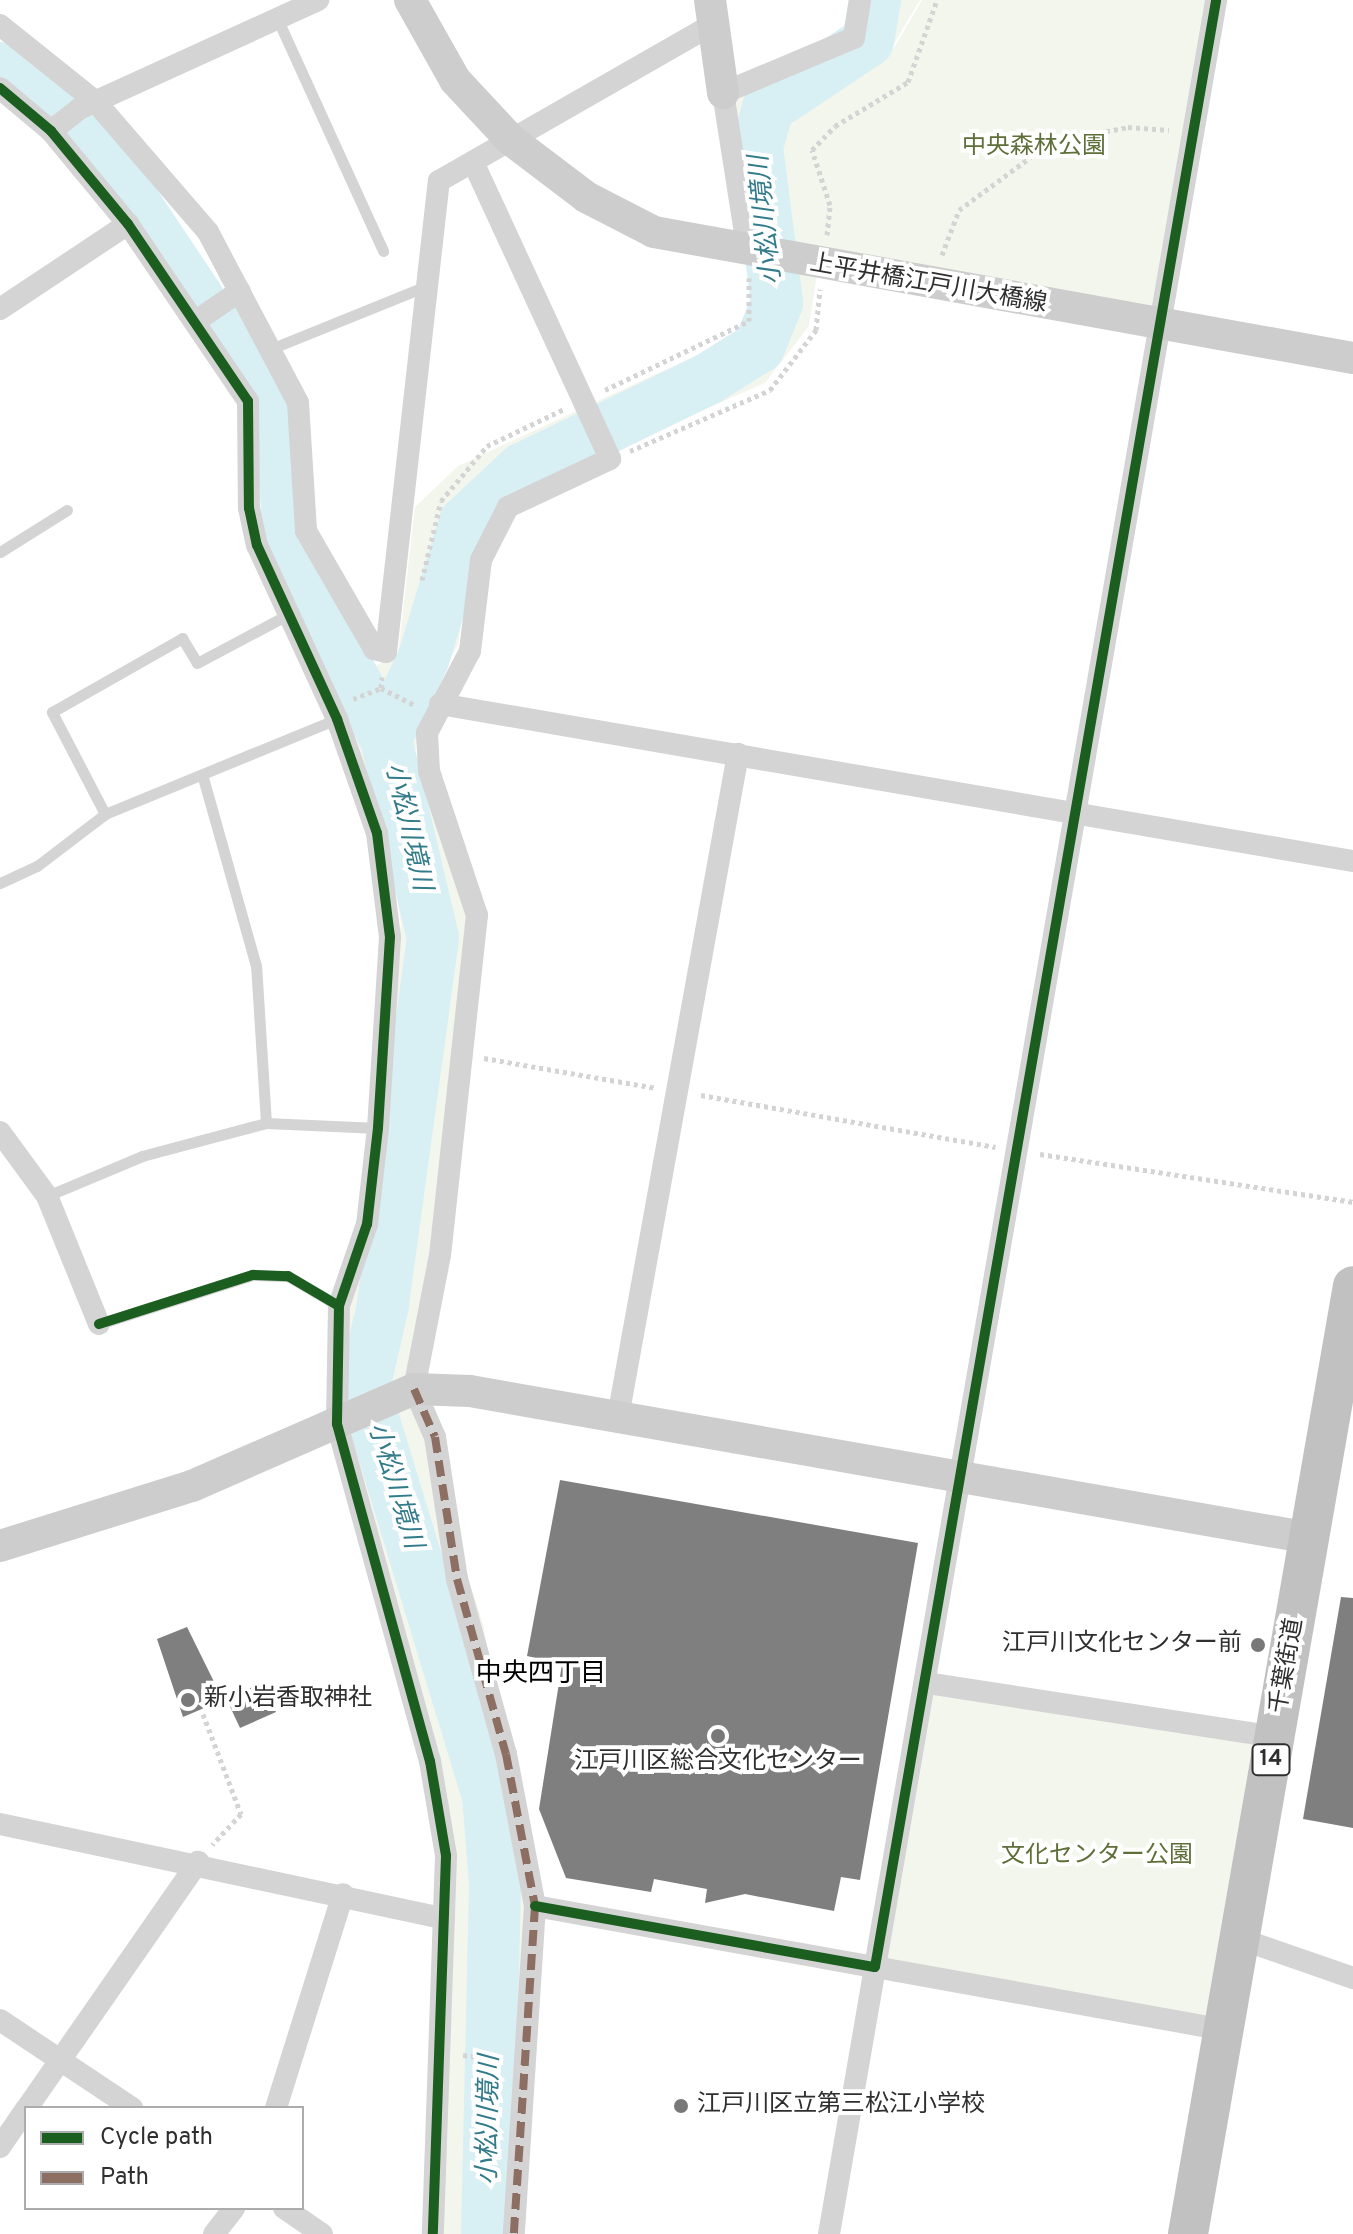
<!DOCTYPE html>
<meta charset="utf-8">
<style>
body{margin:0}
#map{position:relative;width:1353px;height:2234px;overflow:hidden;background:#fff;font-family:Overpass,"Noto Sans JP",sans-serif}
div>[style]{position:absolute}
.green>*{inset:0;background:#f3f6ec}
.river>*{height:52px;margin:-26px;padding:0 26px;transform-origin:26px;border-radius:26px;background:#d8eff4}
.building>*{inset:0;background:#7f7f7f}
.path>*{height:5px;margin-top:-2.5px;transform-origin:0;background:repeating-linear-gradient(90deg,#d4d4d4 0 4px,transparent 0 8px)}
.lane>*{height:11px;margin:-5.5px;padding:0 5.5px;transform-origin:5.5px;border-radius:5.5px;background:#d4d4d4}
.street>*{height:22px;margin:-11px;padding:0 11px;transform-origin:11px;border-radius:11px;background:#d4d4d4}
.secondary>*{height:32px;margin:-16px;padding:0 16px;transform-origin:16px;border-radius:16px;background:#cdcdcd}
.highway>*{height:40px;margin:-20px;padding:0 20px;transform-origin:20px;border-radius:20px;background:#c1c1c1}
.quiet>*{height:8px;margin-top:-4px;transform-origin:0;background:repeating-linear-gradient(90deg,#8d6e63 0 16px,transparent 0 24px)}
.cycleway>*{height:10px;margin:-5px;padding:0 5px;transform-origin:5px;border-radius:5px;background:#1b5e20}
.dots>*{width:22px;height:22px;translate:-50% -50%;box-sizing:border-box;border:4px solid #fff;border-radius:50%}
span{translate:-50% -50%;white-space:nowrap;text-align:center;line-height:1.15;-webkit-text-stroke:8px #fff;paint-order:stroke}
.shield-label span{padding:2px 6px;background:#fff;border:2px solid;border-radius:6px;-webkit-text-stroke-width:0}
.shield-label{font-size:22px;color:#2f2f2f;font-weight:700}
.park-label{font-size:24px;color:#5e6f39}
.street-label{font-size:24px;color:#2f2f2f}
.poi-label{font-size:24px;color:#2f2f2f}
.right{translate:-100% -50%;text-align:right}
.left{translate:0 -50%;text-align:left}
.water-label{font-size:26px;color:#327b8a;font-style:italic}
.neighbourhood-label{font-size:26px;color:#000}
.legend{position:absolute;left:24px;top:2106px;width:280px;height:104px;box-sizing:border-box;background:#fff;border:2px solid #acacac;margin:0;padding:10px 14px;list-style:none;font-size:24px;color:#2f2f2f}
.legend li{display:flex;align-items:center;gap:16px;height:40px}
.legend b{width:40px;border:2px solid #acacac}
</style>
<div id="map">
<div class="green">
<i style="clip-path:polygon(863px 0,920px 0,892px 47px,789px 121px,790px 125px,894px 48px,922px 0,1211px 0,1155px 314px,819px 262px,809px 326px,765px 383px,515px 492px,470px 561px,458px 646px,432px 685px,414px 754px,469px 915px,433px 1253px,424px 1439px,483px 1624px,530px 1903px,508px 2234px,440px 2234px,454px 1858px,346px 1431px,341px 1344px,401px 924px,387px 827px,332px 676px,264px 542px,306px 553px,374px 667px,398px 654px,415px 507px,458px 466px,755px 328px,760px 267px,731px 96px,857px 39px)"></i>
<i style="clip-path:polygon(934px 1693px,1263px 1743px,1215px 2019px,887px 1960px)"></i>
</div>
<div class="river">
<i style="left:0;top:68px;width:116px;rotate:37.7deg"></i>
<i style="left:92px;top:139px;width:319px;rotate:56.3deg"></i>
<i style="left:269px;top:404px;width:60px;rotate:75.5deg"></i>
<i style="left:284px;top:462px;width:98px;rotate:86.5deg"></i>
<i style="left:290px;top:560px;width:203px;rotate:61.8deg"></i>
<i style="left:386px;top:739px;width:204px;rotate:76.7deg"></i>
<i style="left:433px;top:938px;width:370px;rotate:97.8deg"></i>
<i style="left:383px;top:1305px;width:85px;rotate:102.9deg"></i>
<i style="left:364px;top:1388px;width:425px;rotate:73.1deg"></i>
<i style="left:488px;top:1795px;width:89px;rotate:85.5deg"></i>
<i style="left:495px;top:1884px;width:350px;rotate:91.3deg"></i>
<i style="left:386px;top:739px;width:90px;rotate:-65.1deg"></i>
<i style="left:424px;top:657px;width:141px;rotate:-73.1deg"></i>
<i style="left:465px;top:522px;width:78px;rotate:-42.9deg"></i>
<i style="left:522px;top:469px;width:207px;rotate:-25.8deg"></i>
<i style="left:708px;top:379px;width:60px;rotate:-32.1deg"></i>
<i style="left:759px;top:347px;width:48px;rotate:-67.8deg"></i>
<i style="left:777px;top:303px;width:157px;rotate:-97.3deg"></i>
<i style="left:757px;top:147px;width:41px;rotate:-74.2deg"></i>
<i style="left:768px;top:108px;width:120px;rotate:-33.8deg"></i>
<i style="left:868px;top:41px;width:42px;rotate:-80.3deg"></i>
</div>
<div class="building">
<i style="clip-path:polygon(560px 1480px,918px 1543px,860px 1880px,841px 1877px,834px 1911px,745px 1894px,705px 1903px,707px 1889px,654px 1879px,651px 1892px,566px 1878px,539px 1809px,562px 1664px,527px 1656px)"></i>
<i style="clip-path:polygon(1341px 1597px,1353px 1598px,1353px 1828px,1303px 1819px)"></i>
<i style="clip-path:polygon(187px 1627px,223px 1700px,183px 1717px,157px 1639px)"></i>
<i style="clip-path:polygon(263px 1683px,276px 1712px,240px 1728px,226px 1698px)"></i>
</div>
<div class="path">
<i style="left:827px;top:235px;width:30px;rotate:-84deg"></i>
<i style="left:830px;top:205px;width:58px;rotate:-108.1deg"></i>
<i style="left:812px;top:150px;width:33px;rotate:-46deg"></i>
<i style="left:835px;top:126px;width:85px;rotate:-31.1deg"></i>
<i style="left:908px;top:82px;width:87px;rotate:-70.5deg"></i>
<i style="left:942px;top:255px;width:48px;rotate:-69.3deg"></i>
<i style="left:959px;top:210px;width:114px;rotate:-36.5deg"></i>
<i style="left:1051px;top:142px;width:78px;rotate:-11deg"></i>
<i style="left:1128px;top:127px;width:41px;rotate:4.2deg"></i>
<i style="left:605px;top:390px;width:160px;rotate:-25.6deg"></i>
<i style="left:749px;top:321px;width:43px;rotate:-90deg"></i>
<i style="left:630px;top:451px;width:153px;rotate:-23.5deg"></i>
<i style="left:770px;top:390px;width:76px;rotate:-52.5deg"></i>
<i style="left:816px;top:330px;width:41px;rotate:-84.4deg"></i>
<i style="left:422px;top:580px;width:81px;rotate:-76.5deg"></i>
<i style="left:441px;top:501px;width:72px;rotate:-50.1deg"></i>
<i style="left:487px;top:446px;width:85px;rotate:-25.7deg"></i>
<i style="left:381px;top:688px;width:38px;rotate:27deg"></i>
<i style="left:353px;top:699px;width:30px;rotate:-21deg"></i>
<i style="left:381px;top:688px;width:11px;rotate:-85deg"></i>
<i style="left:484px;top:1058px;width:175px;rotate:9.9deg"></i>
<i style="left:701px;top:1095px;width:299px;rotate:10deg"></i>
<i style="left:1040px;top:1154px;width:317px;rotate:8.7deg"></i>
<i style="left:203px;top:1714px;width:107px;rotate:69.2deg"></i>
<i style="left:241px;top:1814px;width:42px;rotate:133.1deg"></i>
<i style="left:463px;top:2055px;width:38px;rotate:7deg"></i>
</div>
<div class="lane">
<i style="left:277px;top:18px;width:256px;rotate:65.5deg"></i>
<i style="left:273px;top:348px;width:163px;rotate:-22deg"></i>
<i style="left:0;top:552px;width:79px;rotate:-32.1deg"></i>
<i style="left:105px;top:814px;width:115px;rotate:-117.5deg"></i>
<i style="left:52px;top:712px;width:150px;rotate:-29.6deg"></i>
<i style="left:182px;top:638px;width:29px;rotate:59deg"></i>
<i style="left:197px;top:663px;width:104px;rotate:-28deg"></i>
<i style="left:0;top:883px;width:41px;rotate:-24.7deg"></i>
<i style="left:37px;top:866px;width:86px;rotate:-37.4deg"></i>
<i style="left:105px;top:814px;width:251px;rotate:-22.3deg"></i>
<i style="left:266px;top:1123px;width:112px;rotate:2.6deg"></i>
<i style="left:47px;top:1196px;width:103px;rotate:-22.8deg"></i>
<i style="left:142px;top:1156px;width:128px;rotate:-14.9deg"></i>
<i style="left:266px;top:1123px;width:157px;rotate:-93.6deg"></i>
<i style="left:256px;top:966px;width:199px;rotate:-105.7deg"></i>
<i style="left:99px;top:1324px;width:162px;rotate:-17.7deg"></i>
<i style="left:253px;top:1275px;width:35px;rotate:2deg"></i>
<i style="left:288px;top:1276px;width:59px;rotate:30.5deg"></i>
</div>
<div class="street">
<i style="left:0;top:25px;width:122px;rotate:38.7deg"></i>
<i style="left:95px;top:101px;width:173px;rotate:49.2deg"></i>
<i style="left:208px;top:232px;width:193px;rotate:62.2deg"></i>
<i style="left:298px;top:403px;width:128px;rotate:86.4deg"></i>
<i style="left:306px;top:531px;width:136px;rotate:60deg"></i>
<i style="left:374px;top:649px;width:12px;rotate:14deg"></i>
<i style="left:386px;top:652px;width:474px;rotate:-83.6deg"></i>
<i style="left:439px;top:181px;width:316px;rotate:-29.8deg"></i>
<i style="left:0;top:88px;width:67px;rotate:40.1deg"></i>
<i style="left:51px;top:131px;width:121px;rotate:50.4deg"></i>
<i style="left:128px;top:224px;width:214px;rotate:55.9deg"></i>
<i style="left:248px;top:401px;width:107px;rotate:89.5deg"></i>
<i style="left:249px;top:508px;width:38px;rotate:78deg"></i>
<i style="left:257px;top:545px;width:192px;rotate:65.3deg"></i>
<i style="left:337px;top:719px;width:121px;rotate:70.7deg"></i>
<i style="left:377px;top:833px;width:105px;rotate:82.9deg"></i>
<i style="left:390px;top:937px;width:191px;rotate:93.6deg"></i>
<i style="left:378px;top:1128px;width:97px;rotate:96.5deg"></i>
<i style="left:367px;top:1224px;width:87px;rotate:108.9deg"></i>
<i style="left:339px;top:1306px;width:118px;rotate:91deg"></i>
<i style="left:337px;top:1424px;width:350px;rotate:74.6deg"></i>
<i style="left:430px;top:1761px;width:96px;rotate:80.4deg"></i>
<i style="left:446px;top:1856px;width:378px;rotate:92deg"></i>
<i style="left:51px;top:131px;width:36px;rotate:-38deg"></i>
<i style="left:79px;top:109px;width:263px;rotate:-24.5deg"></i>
<i style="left:473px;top:162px;width:327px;rotate:65.2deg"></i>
<i style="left:610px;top:459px;width:113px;rotate:154.8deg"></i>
<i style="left:508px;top:507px;width:59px;rotate:117deg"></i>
<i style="left:481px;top:560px;width:92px;rotate:96.9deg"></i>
<i style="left:470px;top:651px;width:93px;rotate:117.7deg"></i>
<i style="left:427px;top:733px;width:38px;rotate:87deg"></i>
<i style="left:429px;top:771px;width:152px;rotate:71.6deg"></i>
<i style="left:477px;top:915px;width:342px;rotate:96.2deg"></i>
<i style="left:440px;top:1255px;width:136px;rotate:101deg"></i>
<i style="left:414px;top:1389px;width:52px;rotate:66.4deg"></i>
<i style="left:435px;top:1437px;width:144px;rotate:81.2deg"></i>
<i style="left:457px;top:1579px;width:182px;rotate:74.4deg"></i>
<i style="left:506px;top:1754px;width:155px;rotate:79.2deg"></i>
<i style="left:535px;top:1906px;width:329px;rotate:93.7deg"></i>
<i style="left:748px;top:252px;width:161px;rotate:-98.9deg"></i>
<i style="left:723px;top:93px;width:142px;rotate:-22.8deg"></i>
<i style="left:854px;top:38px;width:38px;rotate:-81deg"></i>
<i style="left:0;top:309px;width:154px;rotate:-33.6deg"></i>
<i style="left:196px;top:321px;width:53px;rotate:-34.3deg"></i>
<i style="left:440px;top:704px;width:926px;rotate:9.76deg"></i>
<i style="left:0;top:1132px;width:79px;rotate:53.7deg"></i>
<i style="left:47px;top:1196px;width:138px;rotate:67.9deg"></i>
<i style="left:618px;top:1417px;width:674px;rotate:-79.74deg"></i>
<i style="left:927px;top:1683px;width:352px;rotate:8.8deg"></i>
<i style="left:0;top:1824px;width:454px;rotate:12deg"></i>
<i style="left:535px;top:1906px;width:345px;rotate:10.2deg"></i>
<i style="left:875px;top:1967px;width:1996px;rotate:-80.16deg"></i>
<i style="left:1241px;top:1939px;width:119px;rotate:19.2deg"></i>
<i style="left:0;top:2020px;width:159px;rotate:33.7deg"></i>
<i style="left:27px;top:2108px;width:300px;rotate:-55.2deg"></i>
<i style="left:276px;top:2108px;width:224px;rotate:-72.6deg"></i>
<i style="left:0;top:2147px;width:46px;rotate:-55.6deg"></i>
<i style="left:284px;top:2208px;width:46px;rotate:34.4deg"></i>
<i style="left:214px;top:2234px;width:33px;rotate:-52deg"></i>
<i style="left:829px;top:2234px;width:271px;rotate:-80.2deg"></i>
<i style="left:875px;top:1967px;width:355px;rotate:10.2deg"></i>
</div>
<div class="secondary">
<i style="left:410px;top:0;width:92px;rotate:60.6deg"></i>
<i style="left:455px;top:80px;width:82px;rotate:47deg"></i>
<i style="left:511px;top:140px;width:94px;rotate:37.2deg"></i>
<i style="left:586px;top:197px;width:76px;rotate:27.2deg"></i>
<i style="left:654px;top:232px;width:710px;rotate:10.22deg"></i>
<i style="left:710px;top:0;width:94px;rotate:82deg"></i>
<i style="left:0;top:1546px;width:201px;rotate:-17.4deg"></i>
<i style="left:192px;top:1486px;width:242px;rotate:-23.6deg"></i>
<i style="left:414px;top:1389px;width:56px;rotate:2deg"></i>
<i style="left:470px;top:1391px;width:853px;rotate:9.93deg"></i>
</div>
<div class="highway">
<i style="left:1188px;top:2234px;width:962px;rotate:-80.13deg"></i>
</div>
<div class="quiet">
<i style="left:414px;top:1389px;width:52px;rotate:66.4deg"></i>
<i style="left:435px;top:1437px;width:144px;rotate:81.2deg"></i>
<i style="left:457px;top:1579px;width:182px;rotate:74.4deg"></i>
<i style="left:506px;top:1754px;width:155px;rotate:79.2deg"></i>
<i style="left:535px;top:1906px;width:329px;rotate:93.7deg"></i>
</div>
<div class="cycleway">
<i style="left:0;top:88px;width:67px;rotate:40.1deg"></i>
<i style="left:51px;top:131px;width:121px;rotate:50.4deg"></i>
<i style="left:128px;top:224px;width:214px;rotate:55.9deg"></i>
<i style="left:248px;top:401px;width:107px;rotate:89.5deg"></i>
<i style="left:249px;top:508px;width:38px;rotate:78deg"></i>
<i style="left:257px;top:545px;width:192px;rotate:65.3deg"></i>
<i style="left:337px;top:719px;width:121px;rotate:70.7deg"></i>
<i style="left:377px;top:833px;width:105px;rotate:82.9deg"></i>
<i style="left:390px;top:937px;width:191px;rotate:93.6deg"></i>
<i style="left:378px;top:1128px;width:97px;rotate:96.5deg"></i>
<i style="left:367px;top:1224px;width:87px;rotate:108.9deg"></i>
<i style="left:339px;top:1306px;width:118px;rotate:91deg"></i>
<i style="left:337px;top:1424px;width:350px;rotate:74.6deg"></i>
<i style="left:430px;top:1761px;width:96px;rotate:80.4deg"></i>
<i style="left:446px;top:1856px;width:378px;rotate:92deg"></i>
<i style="left:99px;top:1324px;width:162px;rotate:-17.7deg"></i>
<i style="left:253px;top:1275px;width:35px;rotate:2deg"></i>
<i style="left:288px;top:1276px;width:59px;rotate:30.5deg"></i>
<i style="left:535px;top:1906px;width:345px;rotate:10.2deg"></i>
<i style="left:875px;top:1967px;width:1996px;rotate:-80.16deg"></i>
</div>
<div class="dots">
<i style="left:1258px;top:1645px;background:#787878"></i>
<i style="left:188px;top:1700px;background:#787878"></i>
<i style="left:718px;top:1736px;background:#787878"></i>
<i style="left:681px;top:2106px;background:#787878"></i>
</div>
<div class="shield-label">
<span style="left:1271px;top:1760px">14</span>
</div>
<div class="park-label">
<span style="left:1034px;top:148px">中央森林公園</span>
<span style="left:1097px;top:1857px">文化センター公園</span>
</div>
<div class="street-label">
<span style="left:928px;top:285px;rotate:10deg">上平井橋江戸川大橋線</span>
<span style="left:1288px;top:1666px;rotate:-80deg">千葉街道</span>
</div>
<div class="poi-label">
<span class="right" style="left:1242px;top:1645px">江戸川文化センター前</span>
<span class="left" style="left:204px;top:1700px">新小岩香取神社</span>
<span style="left:718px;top:1763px">江戸川区総合文化センター</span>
<span class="left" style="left:697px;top:2106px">江戸川区立第三松江小学校</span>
</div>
<div class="water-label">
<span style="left:767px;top:220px;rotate:-96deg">小松川境川</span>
<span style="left:407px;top:827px;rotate:77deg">小松川境川</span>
<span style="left:394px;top:1486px;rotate:73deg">小松川境川</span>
<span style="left:490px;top:2120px;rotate:-89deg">小松川境川</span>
</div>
<div class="neighbourhood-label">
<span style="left:541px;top:1675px">中央四丁目</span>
</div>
<ul class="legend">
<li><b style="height:10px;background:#1b5e20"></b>Cycle path</li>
<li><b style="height:10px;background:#8d6e63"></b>Path</li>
</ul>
</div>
